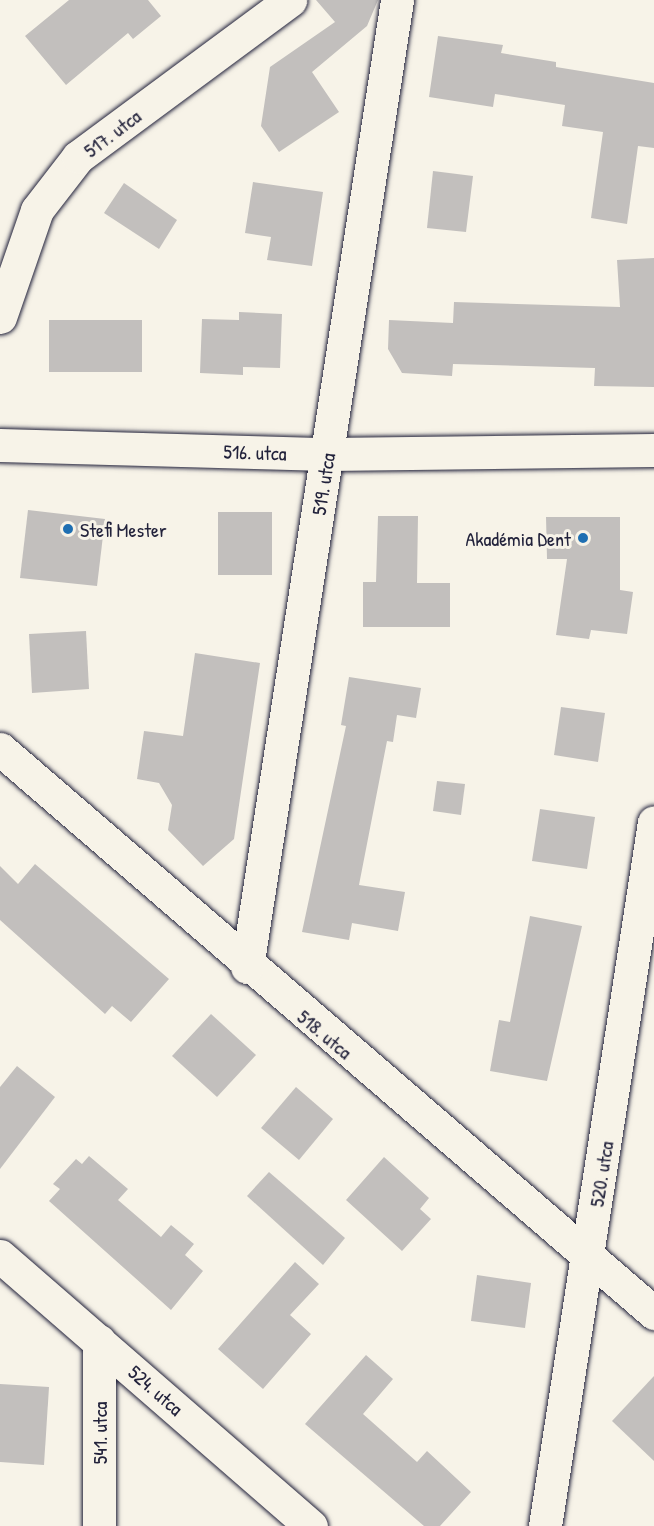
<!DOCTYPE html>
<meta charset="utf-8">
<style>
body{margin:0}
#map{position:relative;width:654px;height:1526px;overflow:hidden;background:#f7f3e8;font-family:"Patrick Hand",sans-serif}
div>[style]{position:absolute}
.building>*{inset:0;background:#c2bfbd}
.roads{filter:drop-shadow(0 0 2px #22223b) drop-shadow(0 0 2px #22223b)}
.street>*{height:33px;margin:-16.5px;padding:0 16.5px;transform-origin:16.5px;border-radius:16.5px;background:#f7f3e8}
.dots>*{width:16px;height:16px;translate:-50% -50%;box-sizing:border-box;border:3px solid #f7f3e8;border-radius:50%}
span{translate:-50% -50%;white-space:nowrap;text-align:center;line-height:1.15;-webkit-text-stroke:6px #f7f3e8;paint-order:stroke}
.street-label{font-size:20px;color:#22223b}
.poi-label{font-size:20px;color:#22223b}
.left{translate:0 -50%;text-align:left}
.right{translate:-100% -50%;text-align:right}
</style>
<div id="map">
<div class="building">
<i style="clip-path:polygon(69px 0,148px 0,161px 16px,133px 39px,128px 33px,66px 85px,25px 36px)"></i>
<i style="clip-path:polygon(316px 0,378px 0,367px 26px,312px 72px,339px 112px,279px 152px,261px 126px,270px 67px,335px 22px)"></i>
<i style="clip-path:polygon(438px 36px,503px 45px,501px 53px,556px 62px,556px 67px,654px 83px,654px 148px,638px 146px,627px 224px,591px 218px,603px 132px,562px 126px,565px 105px,495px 94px,493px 107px,429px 97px)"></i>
<i style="clip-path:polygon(433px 171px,473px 176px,466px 232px,427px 228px)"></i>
<i style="clip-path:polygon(253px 182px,323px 192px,312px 266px,267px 260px,271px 237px,245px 233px)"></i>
<i style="clip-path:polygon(124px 183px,177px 220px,159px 249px,104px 213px)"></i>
<i style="clip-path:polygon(654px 258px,654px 387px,594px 386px,595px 368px,453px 364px,452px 376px,402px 373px,388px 349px,389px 320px,453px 323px,454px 302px,620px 307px,617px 260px)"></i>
<i style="clip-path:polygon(239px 312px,282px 314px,280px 368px,243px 367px,243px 375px,200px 373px,202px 319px,239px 320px)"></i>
<i style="clip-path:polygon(49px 320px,142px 320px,142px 372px,49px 372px)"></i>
<i style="clip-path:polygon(28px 510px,105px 519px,97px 586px,20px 578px)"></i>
<i style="clip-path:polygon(218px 512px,272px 512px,272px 575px,218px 575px)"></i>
<i style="clip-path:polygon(378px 516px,418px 516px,417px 583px,450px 583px,450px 627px,363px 627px,363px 582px,376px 582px)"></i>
<i style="clip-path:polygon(546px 517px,620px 517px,620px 590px,633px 592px,627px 634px,591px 630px,589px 639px,556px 635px,567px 559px,547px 559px)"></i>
<i style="clip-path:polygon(86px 631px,89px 689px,32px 693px,29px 634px)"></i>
<i style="clip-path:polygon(195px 653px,260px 663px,234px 839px,203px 866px,168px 830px,172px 805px,159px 783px,137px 779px,144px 731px,183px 736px)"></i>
<i style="clip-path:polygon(349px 677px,421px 688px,416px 718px,397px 715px,393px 742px,387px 741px,359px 885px,405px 892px,398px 931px,352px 923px,349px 940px,302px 932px,346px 726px,341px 725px)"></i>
<i style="clip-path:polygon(561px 707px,605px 713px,598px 762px,554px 755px)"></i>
<i style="clip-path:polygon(437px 781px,465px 784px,461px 815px,433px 811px)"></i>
<i style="clip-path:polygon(540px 809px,595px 817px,587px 869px,532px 861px)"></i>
<i style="clip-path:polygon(35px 864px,169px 979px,131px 1022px,112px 1006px,105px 1014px,0 920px,0 866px,18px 884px)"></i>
<i style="clip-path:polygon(530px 916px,582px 926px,547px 1081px,490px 1071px,499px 1020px,510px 1022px)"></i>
<i style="clip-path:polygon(211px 1014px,256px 1055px,217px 1097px,172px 1056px)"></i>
<i style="clip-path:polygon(17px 1066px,55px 1097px,0 1169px,0 1087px)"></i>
<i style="clip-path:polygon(296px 1087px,333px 1119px,299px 1160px,261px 1128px)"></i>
<i style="clip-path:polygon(89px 1156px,128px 1189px,118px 1200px,161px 1237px,171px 1225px,194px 1244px,185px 1255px,203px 1271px,171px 1310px,49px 1201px,60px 1189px,53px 1184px,76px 1159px,82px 1164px)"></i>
<i style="clip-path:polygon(384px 1157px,429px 1198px,420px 1209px,431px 1219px,402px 1251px,346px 1200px)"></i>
<i style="clip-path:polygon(269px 1172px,345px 1238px,323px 1265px,247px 1196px)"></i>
<i style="clip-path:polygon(295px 1262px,319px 1284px,290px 1315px,311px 1334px,263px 1389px,218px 1349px)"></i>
<i style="clip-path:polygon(477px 1275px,531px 1283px,525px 1328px,471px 1321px)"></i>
<i style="clip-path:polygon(366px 1355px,393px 1379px,363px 1414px,417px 1462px,427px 1451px,471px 1492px,440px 1526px,424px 1526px,305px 1424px)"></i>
<i style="clip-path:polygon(654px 1376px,654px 1461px,612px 1421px)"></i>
<i style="clip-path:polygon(0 1384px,49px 1387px,44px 1465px,0 1462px)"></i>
</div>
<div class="roads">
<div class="street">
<i style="left:0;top:317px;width:113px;rotate:-70.9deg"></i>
<i style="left:37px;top:210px;width:67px;rotate:-52.3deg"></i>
<i style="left:78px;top:157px;width:264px;rotate:-36.5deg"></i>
<i style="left:0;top:445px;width:327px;rotate:1.6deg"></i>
<i style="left:327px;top:454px;width:327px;rotate:-0.7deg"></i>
<i style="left:0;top:749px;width:864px;rotate:40.77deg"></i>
<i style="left:247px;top:967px;width:979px;rotate:-81.18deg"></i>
<i style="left:0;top:1256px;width:412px;rotate:41deg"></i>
<i style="left:99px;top:1526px;width:185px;rotate:-90deg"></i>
<i style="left:545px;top:1526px;width:712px;rotate:-81.2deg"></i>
</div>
</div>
<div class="dots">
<i style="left:68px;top:529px;background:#1f6fb2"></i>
<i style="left:583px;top:538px;background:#1f6fb2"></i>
</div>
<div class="street-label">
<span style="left:112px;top:133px;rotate:-37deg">517. utca</span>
<span style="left:255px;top:452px;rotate:2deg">516. utca</span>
<span style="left:323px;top:484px;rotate:-81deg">519. utca</span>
<span style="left:325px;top:1034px;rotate:40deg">518. utca</span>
<span style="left:601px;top:1174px;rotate:-81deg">520. utca</span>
<span style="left:156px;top:1390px;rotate:41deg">524. utca</span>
<span style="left:99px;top:1433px;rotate:-90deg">541. utca</span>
</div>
<div class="poi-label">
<span class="left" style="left:80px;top:529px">Stefi Mester</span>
<span class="right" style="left:571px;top:538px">Akadémia Dent</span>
</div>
</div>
